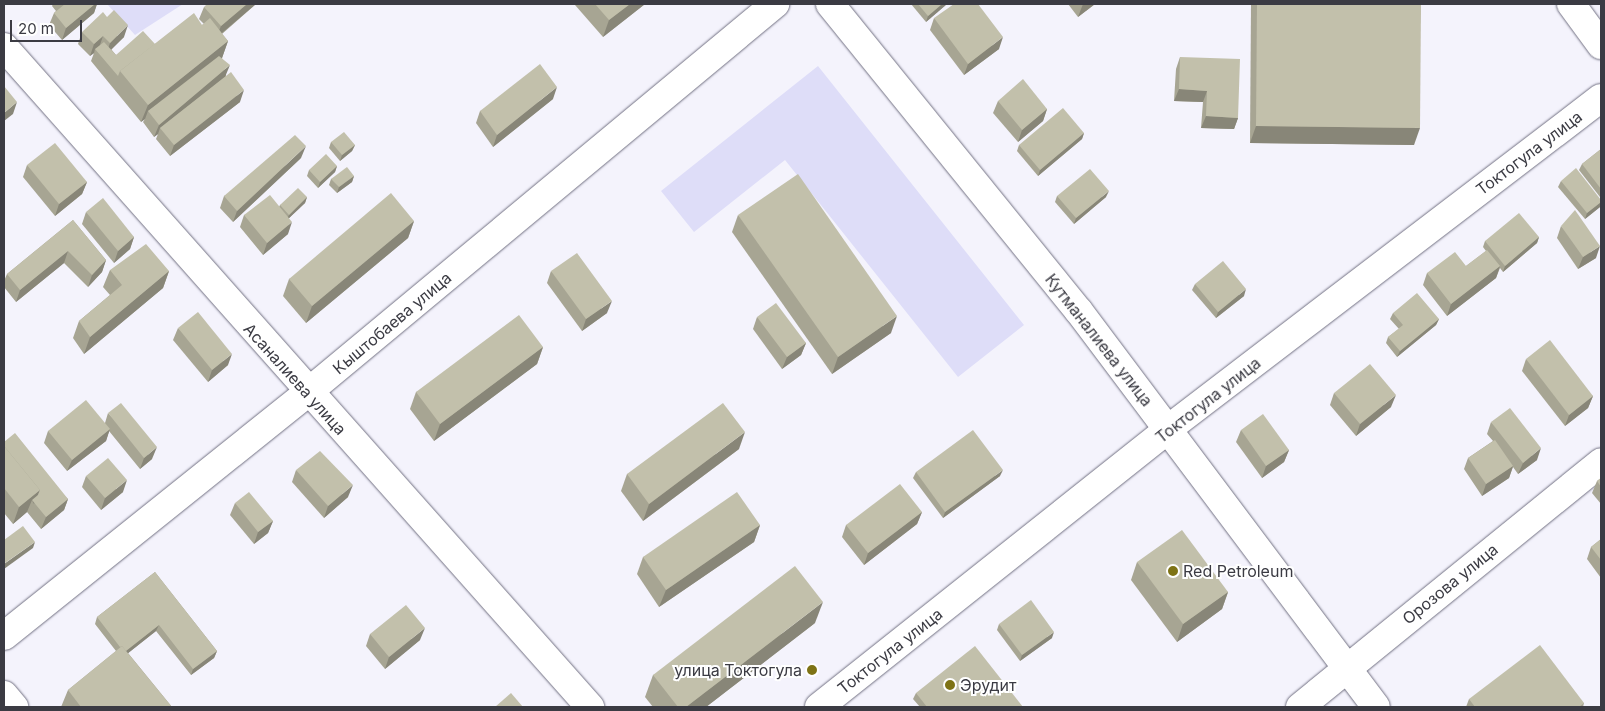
<!DOCTYPE html>
<meta charset="utf-8">
<style>
body{margin:0}
#map{position:relative;width:1605px;height:711px;overflow:hidden;background:#f4f3fc;font-family:Inter,sans-serif}
div>[style]{position:absolute}
.green>*{inset:0;background:#deddf8}
.roads{filter:drop-shadow(0 0 1px #727183) drop-shadow(0 0 1px #727183)}
.minor>*{height:28px;margin:-14px;padding:0 14px;transform-origin:14px;border-radius:14px;background:#fff}
.secondary>*{height:28px;margin:-14px;padding:0 14px;transform-origin:14px;border-radius:14px;background:#fff}
.wall>*{inset:0;background:#a7a593}
.shaded-wall>*{inset:0;background:#888678}
.building>*{inset:0;background:#c2c0ab}
.dots>*{width:14px;height:14px;translate:-50% -50%;box-sizing:border-box;border:2px solid #fff;border-radius:50%}
span{translate:-50% -50%;white-space:nowrap;text-align:center;line-height:1.15;-webkit-text-stroke:4px #fff;paint-order:stroke}
.street-label{font-size:16px;color:#3b3b43}
.poi-label{font-size:16px;color:#3b3b43}
.left{translate:0 -50%;text-align:left}
.right{translate:-100% -50%;text-align:right}
.frame{position:absolute;inset:0;border:5px solid #3b3b43;pointer-events:none}
.scale{position:absolute;left:10px;top:20px;width:72px;height:22px;box-sizing:border-box;border:2px solid #3b3b43;border-top:0;padding-left:6px;font-size:15px;line-height:18px;white-space:nowrap;color:#3b3b43;-webkit-text-stroke:4px #fff;paint-order:stroke}
</style>
<div id="map">
<div class="green">
<i style="clip-path:polygon(107px 4px,183px 4px,135px 35px)"></i>
<i style="clip-path:polygon(818px 66px,1024px 325px,958px 377px,785px 160px,694px 232px,661px 191px)"></i>
</div>
<div class="roads">
<div class="minor">
<i style="left:830px;top:4px;width:394px;rotate:51deg"></i>
<i style="left:1078px;top:310px;width:496px;rotate:53.1deg"></i>
<i style="left:1571px;top:4px;width:51px;rotate:53.8deg"></i>
<i style="left:4px;top:47px;width:883px;rotate:48.4deg"></i>
<i style="left:4px;top:636px;width:388px;rotate:-38.7deg"></i>
<i style="left:307px;top:393px;width:609px;rotate:-39.73deg"></i>
<i style="left:4px;top:695px;width:16px;rotate:50deg"></i>
<i style="left:1300px;top:707px;width:388px;rotate:-39.1deg"></i>
</div>
<div class="secondary">
<i style="left:819px;top:707px;width:446px;rotate:-38.5deg"></i>
<i style="left:1168px;top:429px;width:545px;rotate:-37.4deg"></i>
</div>
</div>
<div class="wall">
<i style="clip-path:polygon(53px 4px,97px 4px,94px 13px,62px 40px,49px 25px,54px 13px,56px 11px,52px 6px)"></i>
<i style="clip-path:polygon(256px 4px,222px 34px,228px 41px,222px 58px,226px 76px,240px 102px,170px 156px,156px 139px,158px 134px,154px 137px,143px 122px,145px 119px,141px 122px,91px 61px,94px 53px,90px 56px,78px 44px,82px 32px,124px 37px,111px 49px,116px 55px,155px 44px,202px 25px,204px 24px,199px 19px,204px 7px)"></i>
<i style="clip-path:polygon(576px 4px,645px 4px,603px 37px,575px 5px)"></i>
<i style="clip-path:polygon(911px 4px,947px 4px,926px 22px)"></i>
<i style="clip-path:polygon(1068px 4px,1095px 4px,1078px 17px)"></i>
<i style="clip-path:polygon(1251px 4px,1421px 4px,1414px 145px,1250px 143px)"></i>
<i style="clip-path:polygon(934px 18px,999px 49px,964px 75px,930px 30px)"></i>
<i style="clip-path:polygon(1180px 57px,1238px 118px,1234px 129px,1201px 128px,1203px 102px,1174px 101px,1176px 69px)"></i>
<i style="clip-path:polygon(553px 99px,493px 147px,476px 123px,480px 111px)"></i>
<i style="clip-path:polygon(998px 101px,1047px 109px,1043px 121px,1018px 142px,993px 113px)"></i>
<i style="clip-path:polygon(1084px 133px,1082px 139px,1038px 176px,1017px 151px,1019px 145px)"></i>
<i style="clip-path:polygon(331px 142px,355px 145px,352px 151px,340px 161px,329px 148px)"></i>
<i style="clip-path:polygon(1601px 149px,1601px 196px,1600px 197px,1579px 170px,1582px 164px)"></i>
<i style="clip-path:polygon(301px 158px,233px 222px,220px 208px,224px 196px)"></i>
<i style="clip-path:polygon(27px 165px,87px 182px,82px 194px,55px 216px,23px 177px)"></i>
<i style="clip-path:polygon(337px 166px,335px 172px,318px 188px,307px 176px,309px 170px)"></i>
<i style="clip-path:polygon(354px 176px,352px 182px,337px 193px,329px 185px,331px 179px)"></i>
<i style="clip-path:polygon(1561px 181px,1601px 200px,1601px 203px,1600px 207px,1585px 219px,1558px 187px)"></i>
<i style="clip-path:polygon(1057px 196px,1106px 197px,1074px 224px,1055px 202px)"></i>
<i style="clip-path:polygon(307px 197px,305px 203px,289px 218px,288px 234px,263px 255px,240px 227px,244px 215px,279px 207px,280px 205px)"></i>
<i style="clip-path:polygon(86px 212px,134px 237px,130px 249px,114px 263px,82px 224px)"></i>
<i style="clip-path:polygon(738px 215px,891px 333px,832px 374px,732px 232px)"></i>
<i style="clip-path:polygon(73px 220px,106px 260px,102px 272px,88px 287px,64px 263px,16px 302px,4px 287px,4px 281px,7px 274px)"></i>
<i style="clip-path:polygon(414px 221px,408px 238px,306px 323px,283px 296px,289px 279px)"></i>
<i style="clip-path:polygon(1561px 226px,1596px 258px,1578px 269px,1557px 238px)"></i>
<i style="clip-path:polygon(1539px 237px,1537px 243px,1503px 272px,1500px 268px,1496px 278px,1447px 316px,1423px 285px,1427px 273px,1466px 266px,1486px 251px,1483px 247px,1485px 241px)"></i>
<i style="clip-path:polygon(110px 270px,169px 271px,163px 288px,84px 354px,73px 338px,79px 321px,110px 295px,103px 287px)"></i>
<i style="clip-path:polygon(551px 271px,607px 313px,582px 331px,547px 283px)"></i>
<i style="clip-path:polygon(1195px 284px,1244px 296px,1216px 318px,1192px 290px)"></i>
<i style="clip-path:polygon(1393px 313px,1439px 319px,1436px 325px,1397px 357px,1386px 343px,1388px 337px,1399px 329px,1390px 319px)"></i>
<i style="clip-path:polygon(757px 317px,806px 343px,801px 355px,782px 369px,753px 329px)"></i>
<i style="clip-path:polygon(178px 328px,228px 365px,208px 382px,173px 340px)"></i>
<i style="clip-path:polygon(543px 347px,537px 364px,434px 441px,410px 409px,416px 392px)"></i>
<i style="clip-path:polygon(1526px 359px,1593px 396px,1588px 408px,1565px 426px,1522px 371px)"></i>
<i style="clip-path:polygon(1334px 393px,1391px 407px,1356px 436px,1330px 405px)"></i>
<i style="clip-path:polygon(108px 413px,152px 459px,140px 469px,109px 431px,106px 441px,67px 471px,44px 443px,48px 431px,105px 423px)"></i>
<i style="clip-path:polygon(1491px 422px,1537px 460px,1518px 474px,1513px 467px,1509px 478px,1482px 496px,1464px 469px,1468px 458px,1493px 441px,1487px 434px)"></i>
<i style="clip-path:polygon(1241px 430px,1289px 450px,1284px 462px,1262px 478px,1236px 442px)"></i>
<i style="clip-path:polygon(4px 442px,68px 499px,64px 510px,41px 529px,27px 512px,13px 524px,4px 513px)"></i>
<i style="clip-path:polygon(739px 449px,643px 521px,621px 491px,627px 474px)"></i>
<i style="clip-path:polygon(296px 470px,348px 497px,324px 518px,292px 482px)"></i>
<i style="clip-path:polygon(916px 472px,1000px 476px,943px 518px,913px 478px)"></i>
<i style="clip-path:polygon(86px 476px,123px 492px,101px 510px,82px 487px)"></i>
<i style="clip-path:polygon(1601px 478px,1601px 504px,1592px 493px,1597px 481px)"></i>
<i style="clip-path:polygon(235px 503px,273px 521px,268px 533px,254px 544px,230px 515px)"></i>
<i style="clip-path:polygon(922px 512px,917px 524px,864px 565px,842px 537px,846px 525px)"></i>
<i style="clip-path:polygon(760px 525px,754px 542px,659px 607px,637px 574px,643px 557px)"></i>
<i style="clip-path:polygon(1601px 539px,1601px 578px,1587px 559px,1591px 547px)"></i>
<i style="clip-path:polygon(1137px 562px,1228px 592px,1222px 609px,1177px 642px,1131px 580px)"></i>
<i style="clip-path:polygon(155px 572px,217px 651px,214px 658px,191px 675px,156px 631px,128px 653px,172px 707px,61px 707px,68px 690px,116px 651px,95px 624px,97px 617px)"></i>
<i style="clip-path:polygon(815px 623px,706px 707px,653px 707px,645px 697px,653px 675px)"></i>
<i style="clip-path:polygon(999px 624px,1052px 638px,1020px 661px,997px 630px)"></i>
<i style="clip-path:polygon(370px 634px,420px 640px,385px 669px,366px 646px)"></i>
<i style="clip-path:polygon(916px 693px,1023px 707px,920px 707px,913px 699px)"></i>
<i style="clip-path:polygon(1469px 699px,1584px 703px,1583px 707px,1466px 707px)"></i>
</div>
<div class="shaded-wall">
<i style="clip-path:polygon(95px 4px,97px 4px,94px 13px,62px 40px,66px 28px)"></i>
<i style="clip-path:polygon(247px 4px,256px 4px,216px 38px,221px 26px)"></i>
<i style="clip-path:polygon(630px 4px,645px 4px,603px 37px,609px 20px)"></i>
<i style="clip-path:polygon(942px 4px,947px 4px,926px 22px,928px 16px)"></i>
<i style="clip-path:polygon(1083px 4px,1095px 4px,1078px 17px)"></i>
<i style="clip-path:polygon(128px 25px,124px 37px,106px 55px,110px 43px)"></i>
<i style="clip-path:polygon(103px 36px,99px 48px,95px 49px,94px 53px,90px 56px,94px 44px)"></i>
<i style="clip-path:polygon(1003px 37px,999px 49px,964px 75px,968px 64px)"></i>
<i style="clip-path:polygon(228px 41px,222px 58px,148px 111px,145px 119px,141px 122px,148px 105px)"></i>
<i style="clip-path:polygon(230px 65px,225px 77px,160px 128px,158px 134px,154px 137px,159px 125px)"></i>
<i style="clip-path:polygon(557px 87px,553px 99px,493px 147px,497px 135px)"></i>
<i style="clip-path:polygon(1179px 89px,1207px 91px,1203px 102px,1174px 101px)"></i>
<i style="clip-path:polygon(244px 90px,240px 102px,170px 156px,174px 145px)"></i>
<i style="clip-path:polygon(17px 102px,13px 114px,4px 121px,4px 113px)"></i>
<i style="clip-path:polygon(1047px 109px,1043px 121px,1018px 142px,1022px 130px)"></i>
<i style="clip-path:polygon(1206px 116px,1238px 118px,1234px 129px,1201px 128px)"></i>
<i style="clip-path:polygon(1256px 126px,1420px 128px,1414px 145px,1250px 143px)"></i>
<i style="clip-path:polygon(1084px 133px,1082px 139px,1038px 176px,1040px 170px)"></i>
<i style="clip-path:polygon(355px 145px,352px 151px,340px 161px,342px 155px)"></i>
<i style="clip-path:polygon(306px 146px,301px 158px,233px 222px,237px 211px)"></i>
<i style="clip-path:polygon(337px 166px,335px 172px,318px 188px,320px 182px)"></i>
<i style="clip-path:polygon(354px 176px,352px 182px,337px 193px,339px 187px)"></i>
<i style="clip-path:polygon(87px 182px,82px 194px,55px 216px,59px 204px)"></i>
<i style="clip-path:polygon(1109px 191px,1106px 197px,1074px 224px,1076px 218px)"></i>
<i style="clip-path:polygon(307px 197px,305px 203px,286px 221px,289px 215px)"></i>
<i style="clip-path:polygon(1601px 202px,1600px 207px,1585px 219px,1587px 213px)"></i>
<i style="clip-path:polygon(414px 221px,408px 238px,306px 323px,312px 306px)"></i>
<i style="clip-path:polygon(292px 222px,288px 234px,263px 255px,267px 243px)"></i>
<i style="clip-path:polygon(134px 237px,130px 249px,114px 263px,118px 251px)"></i>
<i style="clip-path:polygon(1539px 237px,1537px 243px,1503px 272px,1505px 266px)"></i>
<i style="clip-path:polygon(1600px 246px,1596px 258px,1578px 269px,1583px 257px)"></i>
<i style="clip-path:polygon(68px 251px,64px 263px,16px 302px,20px 290px)"></i>
<i style="clip-path:polygon(106px 260px,102px 272px,88px 287px,92px 275px)"></i>
<i style="clip-path:polygon(1500px 266px,1496px 278px,1447px 316px,1451px 304px)"></i>
<i style="clip-path:polygon(169px 271px,163px 288px,84px 354px,90px 337px)"></i>
<i style="clip-path:polygon(1246px 289px,1244px 296px,1216px 318px,1218px 312px)"></i>
<i style="clip-path:polygon(612px 301px,607px 313px,582px 331px,586px 319px)"></i>
<i style="clip-path:polygon(897px 316px,891px 333px,832px 374px,838px 357px)"></i>
<i style="clip-path:polygon(1439px 319px,1436px 325px,1397px 357px,1400px 351px)"></i>
<i style="clip-path:polygon(806px 343px,801px 355px,782px 369px,787px 357px)"></i>
<i style="clip-path:polygon(543px 347px,537px 364px,434px 441px,440px 424px)"></i>
<i style="clip-path:polygon(232px 354px,228px 365px,208px 382px,212px 370px)"></i>
<i style="clip-path:polygon(1396px 395px,1391px 407px,1356px 436px,1360px 424px)"></i>
<i style="clip-path:polygon(1593px 396px,1588px 408px,1565px 426px,1569px 415px)"></i>
<i style="clip-path:polygon(110px 429px,106px 441px,67px 471px,72px 460px)"></i>
<i style="clip-path:polygon(745px 432px,739px 449px,643px 521px,649px 504px)"></i>
<i style="clip-path:polygon(157px 447px,152px 459px,140px 469px,144px 458px)"></i>
<i style="clip-path:polygon(1541px 448px,1537px 460px,1518px 474px,1523px 463px)"></i>
<i style="clip-path:polygon(1289px 450px,1284px 462px,1262px 478px,1266px 466px)"></i>
<i style="clip-path:polygon(1513px 466px,1509px 478px,1482px 496px,1486px 484px)"></i>
<i style="clip-path:polygon(1003px 470px,1000px 476px,943px 518px,945px 512px)"></i>
<i style="clip-path:polygon(127px 480px,123px 492px,101px 510px,105px 498px)"></i>
<i style="clip-path:polygon(353px 485px,348px 497px,324px 518px,328px 506px)"></i>
<i style="clip-path:polygon(40px 490px,34px 504px,32px 500px,27px 512px,13px 524px,19px 507px)"></i>
<i style="clip-path:polygon(68px 499px,64px 510px,41px 529px,46px 517px)"></i>
<i style="clip-path:polygon(922px 512px,917px 524px,864px 565px,868px 553px)"></i>
<i style="clip-path:polygon(273px 521px,268px 533px,254px 544px,258px 532px)"></i>
<i style="clip-path:polygon(760px 525px,754px 542px,659px 607px,666px 590px)"></i>
<i style="clip-path:polygon(35px 542px,33px 548px,4px 569px,4px 564px)"></i>
<i style="clip-path:polygon(1228px 592px,1222px 609px,1177px 642px,1183px 624px)"></i>
<i style="clip-path:polygon(823px 602px,815px 623px,706px 707px,686px 707px)"></i>
<i style="clip-path:polygon(159px 625px,156px 631px,122px 658px,124px 652px)"></i>
<i style="clip-path:polygon(425px 628px,420px 640px,385px 669px,389px 657px)"></i>
<i style="clip-path:polygon(1054px 632px,1052px 638px,1020px 661px,1022px 655px)"></i>
<i style="clip-path:polygon(217px 651px,214px 658px,191px 675px,193px 669px)"></i>
</div>
<div class="building">
<i style="clip-path:polygon(65px 4px,95px 4px,66px 28px,54px 13px)"></i>
<i style="clip-path:polygon(207px 4px,247px 4px,221px 26px,204px 7px)"></i>
<i style="clip-path:polygon(595px 4px,630px 4px,609px 20px)"></i>
<i style="clip-path:polygon(918px 4px,942px 4px,928px 16px)"></i>
<i style="clip-path:polygon(954px 4px,978px 4px,1003px 37px,968px 64px,934px 18px)"></i>
<i style="clip-path:polygon(1257px 4px,1421px 4px,1420px 128px,1256px 126px)"></i>
<i style="clip-path:polygon(114px 10px,128px 25px,110px 43px,103px 36px,94px 44px,82px 32px,103px 12px,107px 17px)"></i>
<i style="clip-path:polygon(194px 13px,202px 25px,210px 18px,228px 41px,148px 105px,120px 71px)"></i>
<i style="clip-path:polygon(143px 31px,155px 44px,120px 71px,118px 76px,95px 49px,104px 42px,116px 55px)"></i>
<i style="clip-path:polygon(219px 56px,230px 65px,159px 125px,148px 111px)"></i>
<i style="clip-path:polygon(1180px 57px,1240px 59px,1238px 118px,1206px 116px,1207px 91px,1179px 89px)"></i>
<i style="clip-path:polygon(540px 64px,557px 87px,497px 135px,480px 111px)"></i>
<i style="clip-path:polygon(231px 72px,244px 90px,174px 145px,160px 128px)"></i>
<i style="clip-path:polygon(1023px 79px,1047px 109px,1022px 130px,998px 101px)"></i>
<i style="clip-path:polygon(4px 86px,17px 102px,4px 113px)"></i>
<i style="clip-path:polygon(1063px 108px,1084px 133px,1040px 170px,1019px 145px)"></i>
<i style="clip-path:polygon(344px 132px,355px 145px,342px 155px,331px 142px)"></i>
<i style="clip-path:polygon(295px 135px,306px 146px,237px 211px,224px 196px)"></i>
<i style="clip-path:polygon(55px 143px,87px 182px,59px 204px,27px 165px)"></i>
<i style="clip-path:polygon(1601px 149px,1601px 189px,1582px 164px)"></i>
<i style="clip-path:polygon(326px 154px,337px 166px,320px 182px,309px 170px)"></i>
<i style="clip-path:polygon(347px 167px,354px 176px,339px 187px,331px 179px)"></i>
<i style="clip-path:polygon(1576px 168px,1601px 200px,1601px 202px,1587px 213px,1561px 181px)"></i>
<i style="clip-path:polygon(1090px 169px,1109px 191px,1076px 218px,1057px 196px)"></i>
<i style="clip-path:polygon(798px 174px,897px 316px,838px 357px,738px 215px)"></i>
<i style="clip-path:polygon(298px 188px,307px 197px,289px 215px,280px 205px)"></i>
<i style="clip-path:polygon(391px 193px,414px 221px,312px 306px,289px 279px)"></i>
<i style="clip-path:polygon(270px 195px,292px 222px,267px 243px,244px 215px)"></i>
<i style="clip-path:polygon(103px 198px,134px 237px,118px 251px,86px 212px)"></i>
<i style="clip-path:polygon(1575px 210px,1600px 246px,1583px 257px,1561px 226px)"></i>
<i style="clip-path:polygon(1519px 213px,1539px 237px,1505px 266px,1485px 241px)"></i>
<i style="clip-path:polygon(73px 220px,106px 260px,92px 275px,68px 251px,20px 290px,7px 274px)"></i>
<i style="clip-path:polygon(146px 244px,169px 271px,90px 337px,79px 321px,122px 285px,110px 270px)"></i>
<i style="clip-path:polygon(1487px 250px,1500px 266px,1451px 304px,1427px 273px,1455px 252px,1466px 266px)"></i>
<i style="clip-path:polygon(577px 253px,612px 301px,586px 319px,551px 271px)"></i>
<i style="clip-path:polygon(1223px 261px,1246px 289px,1218px 312px,1195px 284px)"></i>
<i style="clip-path:polygon(1417px 293px,1439px 319px,1400px 351px,1388px 337px,1403px 325px,1393px 313px)"></i>
<i style="clip-path:polygon(776px 303px,806px 343px,787px 357px,757px 317px)"></i>
<i style="clip-path:polygon(198px 312px,232px 354px,212px 370px,178px 328px)"></i>
<i style="clip-path:polygon(519px 315px,543px 347px,440px 424px,416px 392px)"></i>
<i style="clip-path:polygon(1550px 340px,1593px 396px,1569px 415px,1526px 359px)"></i>
<i style="clip-path:polygon(1370px 364px,1396px 395px,1360px 424px,1334px 393px)"></i>
<i style="clip-path:polygon(86px 400px,110px 429px,72px 460px,48px 431px)"></i>
<i style="clip-path:polygon(121px 403px,157px 447px,144px 458px,108px 413px)"></i>
<i style="clip-path:polygon(723px 403px,745px 432px,649px 504px,627px 474px)"></i>
<i style="clip-path:polygon(1510px 408px,1541px 448px,1523px 463px,1491px 422px)"></i>
<i style="clip-path:polygon(1263px 414px,1289px 450px,1266px 466px,1241px 430px)"></i>
<i style="clip-path:polygon(973px 430px,1003px 470px,945px 512px,916px 472px)"></i>
<i style="clip-path:polygon(15px 433px,68px 499px,46px 517px,32px 500px,38px 495px,40px 490px,4px 446px,4px 442px)"></i>
<i style="clip-path:polygon(1495px 440px,1513px 466px,1486px 484px,1468px 458px)"></i>
<i style="clip-path:polygon(4px 446px,40px 490px,19px 507px,4px 488px)"></i>
<i style="clip-path:polygon(320px 451px,353px 485px,328px 506px,296px 470px)"></i>
<i style="clip-path:polygon(108px 458px,127px 480px,105px 498px,86px 476px)"></i>
<i style="clip-path:polygon(1601px 478px,1601px 487px,1597px 481px)"></i>
<i style="clip-path:polygon(900px 484px,922px 512px,868px 553px,846px 525px)"></i>
<i style="clip-path:polygon(249px 492px,273px 521px,258px 532px,235px 503px)"></i>
<i style="clip-path:polygon(737px 492px,760px 525px,666px 590px,643px 557px)"></i>
<i style="clip-path:polygon(23px 526px,35px 542px,5px 563px,4px 561px,4px 540px)"></i>
<i style="clip-path:polygon(1182px 530px,1228px 592px,1183px 624px,1137px 562px)"></i>
<i style="clip-path:polygon(1601px 539px,1601px 560px,1591px 547px)"></i>
<i style="clip-path:polygon(795px 566px,823px 602px,686px 707px,678px 707px,653px 675px)"></i>
<i style="clip-path:polygon(155px 572px,217px 651px,193px 669px,159px 625px,126px 651px,122px 646px,120px 647px,97px 617px)"></i>
<i style="clip-path:polygon(1031px 600px,1054px 632px,1022px 655px,999px 624px)"></i>
<i style="clip-path:polygon(406px 605px,425px 628px,389px 657px,370px 634px)"></i>
<i style="clip-path:polygon(1540px 645px,1584px 703px,1579px 707px,1475px 707px,1469px 699px)"></i>
<i style="clip-path:polygon(122px 646px,172px 707px,81px 707px,68px 690px)"></i>
<i style="clip-path:polygon(975px 646px,1023px 707px,927px 707px,916px 693px)"></i>
<i style="clip-path:polygon(511px 693px,523px 707px,495px 707px)"></i>
</div>
<div class="dots">
<i style="left:1173px;top:571px;background:#7e7315"></i>
<i style="left:812px;top:670px;background:#7e7315"></i>
<i style="left:950px;top:685px;background:#7e7315"></i>
</div>
<div class="street-label">
<span style="left:1529px;top:153px;rotate:-37deg">Токтогула улица</span>
<span style="left:392px;top:323px;rotate:-40deg">Кыштобаева улица</span>
<span style="left:1099px;top:340px;rotate:52deg">Кутманалиева улица</span>
<span style="left:295px;top:379px;rotate:48deg">Асаналиева улица</span>
<span style="left:1208px;top:400px;rotate:-38deg">Токтогула улица</span>
<span style="left:1450px;top:584px;rotate:-39deg">Орозова улица</span>
<span style="left:890px;top:651px;rotate:-38deg">Токтогула улица</span>
</div>
<div class="poi-label">
<span class="left" style="left:1183px;top:571px">Red Petroleum</span>
<span class="right" style="left:802px;top:670px">улица Токтогула</span>
<span class="left" style="left:960px;top:685px">Эрудит</span>
</div>
<div class="frame"></div>
<div class="scale">20 m</div>
</div>
